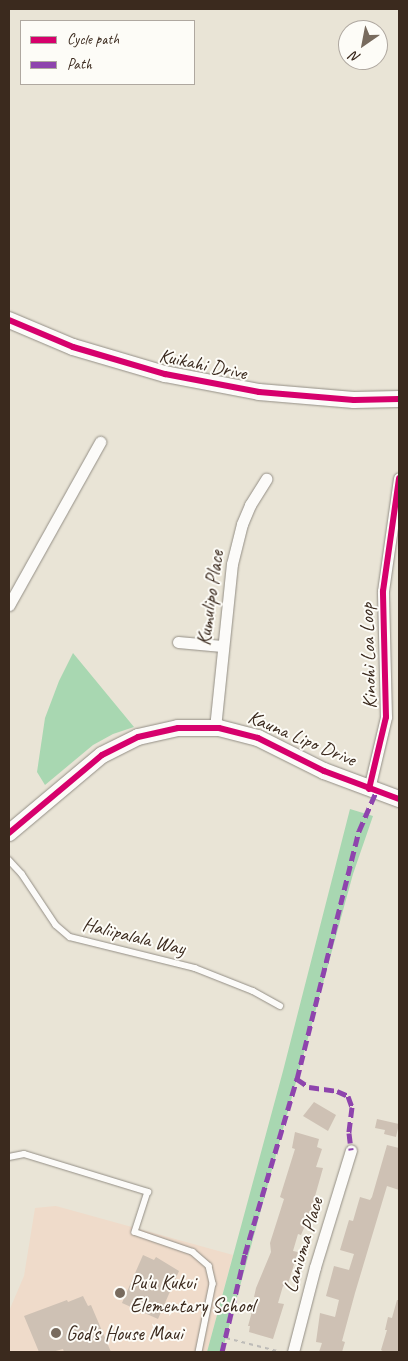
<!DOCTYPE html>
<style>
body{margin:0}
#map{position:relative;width:408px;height:1361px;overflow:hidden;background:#e9e4d6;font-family:Caveat,sans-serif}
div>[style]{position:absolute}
.built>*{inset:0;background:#efdbca}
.green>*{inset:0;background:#a8d7b1}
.building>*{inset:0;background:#cec1b4}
.path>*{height:2px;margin-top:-1px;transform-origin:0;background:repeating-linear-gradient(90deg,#bebcb8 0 4px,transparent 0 8px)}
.roads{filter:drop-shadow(0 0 1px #938e85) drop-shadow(0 0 1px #938e85)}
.lane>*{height:5.5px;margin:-2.75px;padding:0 2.75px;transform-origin:2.75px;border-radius:2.75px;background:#fcfbf9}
.street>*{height:11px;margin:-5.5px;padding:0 5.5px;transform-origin:5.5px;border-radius:5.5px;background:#fcfbf9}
.secondary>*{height:16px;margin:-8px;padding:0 8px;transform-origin:8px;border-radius:8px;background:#fcfbf9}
.quiet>*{height:5px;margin-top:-2.5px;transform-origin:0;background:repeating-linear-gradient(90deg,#8e44ad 0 10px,transparent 0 15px)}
.cycleway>*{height:6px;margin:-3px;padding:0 3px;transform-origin:3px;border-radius:3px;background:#d6006c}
.dots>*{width:14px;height:14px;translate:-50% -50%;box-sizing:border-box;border:2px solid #fdfcf7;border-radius:50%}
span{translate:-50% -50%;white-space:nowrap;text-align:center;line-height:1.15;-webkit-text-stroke:4px #fdfcf7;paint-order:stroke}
.street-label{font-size:20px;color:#3b2a1e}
.poi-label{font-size:20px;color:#3b2a1e}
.left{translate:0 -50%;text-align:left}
.frame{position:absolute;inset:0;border:10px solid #3b2a1e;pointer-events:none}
.legend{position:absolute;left:20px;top:20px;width:175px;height:65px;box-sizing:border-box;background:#fdfcf7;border:1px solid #afa8a0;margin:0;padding:6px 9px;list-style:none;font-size:15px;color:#3b2a1e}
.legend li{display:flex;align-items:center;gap:10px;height:25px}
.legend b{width:25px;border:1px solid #afa8a0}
.north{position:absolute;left:338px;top:20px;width:50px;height:50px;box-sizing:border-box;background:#fdfcf7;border:1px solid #afa8a0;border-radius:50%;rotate:213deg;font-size:14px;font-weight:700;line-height:20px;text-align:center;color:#3b2a1e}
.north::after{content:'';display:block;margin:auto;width:18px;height:22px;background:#786b5e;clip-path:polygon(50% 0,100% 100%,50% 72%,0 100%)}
</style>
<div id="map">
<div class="built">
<i style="clip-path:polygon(56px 1206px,233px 1255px,207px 1352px,9px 1352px,9px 1311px,24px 1276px,35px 1208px)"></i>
</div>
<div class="green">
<i style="clip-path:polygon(73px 653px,134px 727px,113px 734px,93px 745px,45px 785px,37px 772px,45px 718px,59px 681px)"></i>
<i style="clip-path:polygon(350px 809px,373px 816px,353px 874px,222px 1352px,207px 1352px,283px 1071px)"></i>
</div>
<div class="building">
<i style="clip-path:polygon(314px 1102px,336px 1115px,328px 1131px,303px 1116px)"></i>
<i style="clip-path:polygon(377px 1119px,399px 1124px,396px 1137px,384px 1134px,385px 1130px,375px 1128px)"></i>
<i style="clip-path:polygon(295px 1132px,319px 1139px,317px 1147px,322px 1149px,316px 1167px,323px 1168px,306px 1228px,304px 1228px,301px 1235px,298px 1234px,293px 1251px,298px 1252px,287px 1287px,283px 1286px,278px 1303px,284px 1304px,273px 1339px,249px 1332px,250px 1326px,248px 1326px,256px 1297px,254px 1297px,256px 1288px,271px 1252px,270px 1243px,284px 1199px,280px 1197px,295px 1149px,292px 1148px)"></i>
<i style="clip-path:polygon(387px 1145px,399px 1148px,399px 1190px,387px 1186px,355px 1293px,342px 1341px,345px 1342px,342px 1352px,319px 1352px,322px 1343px,316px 1342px,320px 1313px,335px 1317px,339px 1300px,326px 1296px,334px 1266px,349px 1270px,354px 1254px,340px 1250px,349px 1220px,353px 1221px,360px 1197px,370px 1200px,372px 1197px)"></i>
<i style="clip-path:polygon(143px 1255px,154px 1260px,156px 1257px,179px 1271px,158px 1319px,122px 1303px)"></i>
<i style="clip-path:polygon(83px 1296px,88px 1306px,91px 1305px,111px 1352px,64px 1352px,63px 1349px,52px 1352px,39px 1352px,24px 1316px,67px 1300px,68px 1302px)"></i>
<i style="clip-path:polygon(397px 1300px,399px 1300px,399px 1352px,384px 1352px,381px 1350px,387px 1330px,385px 1330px,388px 1317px,392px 1318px)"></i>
</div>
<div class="path">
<i style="left:226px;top:1338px;width:57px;rotate:14.3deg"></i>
</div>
<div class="roads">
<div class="lane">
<i style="left:9px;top:860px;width:19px;rotate:47deg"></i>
<i style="left:22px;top:874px;width:61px;rotate:56.3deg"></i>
<i style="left:56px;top:925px;width:18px;rotate:41deg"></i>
<i style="left:70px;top:937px;width:129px;rotate:13.9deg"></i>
<i style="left:195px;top:968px;width:62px;rotate:21.6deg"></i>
<i style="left:253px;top:991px;width:31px;rotate:29deg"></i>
<i style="left:9px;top:1157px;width:15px;rotate:-11deg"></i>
<i style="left:24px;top:1154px;width:130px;rotate:17deg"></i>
<i style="left:148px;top:1192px;width:42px;rotate:108deg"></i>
<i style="left:135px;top:1232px;width:61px;rotate:19deg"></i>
<i style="left:193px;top:1252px;width:21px;rotate:41deg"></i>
<i style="left:209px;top:1266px;width:18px;rotate:77deg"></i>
<i style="left:213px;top:1284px;width:69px;rotate:101.6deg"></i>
</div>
<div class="street">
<i style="left:9px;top:605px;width:187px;rotate:-60.8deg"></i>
<i style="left:178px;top:642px;width:44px;rotate:5.2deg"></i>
<i style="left:215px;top:728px;width:165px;rotate:-84.1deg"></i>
<i style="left:232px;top:564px;width:41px;rotate:-76deg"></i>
<i style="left:242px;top:524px;width:21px;rotate:-67deg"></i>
<i style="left:250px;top:505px;width:31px;rotate:-58deg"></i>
<i style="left:369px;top:789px;width:74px;rotate:-76.7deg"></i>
<i style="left:386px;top:717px;width:126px;rotate:-91.4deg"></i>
<i style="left:383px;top:591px;width:114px;rotate:-81.9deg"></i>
<i style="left:293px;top:1352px;width:88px;rotate:-75.5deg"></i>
<i style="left:315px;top:1267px;width:122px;rotate:-72.9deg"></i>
</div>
<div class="secondary">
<i style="left:9px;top:320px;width:69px;rotate:22.9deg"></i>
<i style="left:73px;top:347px;width:96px;rotate:16.4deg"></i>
<i style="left:165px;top:374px;width:96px;rotate:10.8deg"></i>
<i style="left:259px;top:392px;width:95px;rotate:4.8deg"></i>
<i style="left:354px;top:400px;width:45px;rotate:-1.3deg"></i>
<i style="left:9px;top:833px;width:121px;rotate:-40deg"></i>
<i style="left:102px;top:755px;width:40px;rotate:-26.6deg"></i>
<i style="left:138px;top:737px;width:41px;rotate:-12.7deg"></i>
<i style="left:178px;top:728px;width:41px"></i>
<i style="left:219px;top:728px;width:40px;rotate:14.4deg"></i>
<i style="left:258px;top:738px;width:74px;rotate:26.6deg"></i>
<i style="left:324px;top:771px;width:80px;rotate:20.5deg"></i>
</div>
</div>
<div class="quiet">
<i style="left:297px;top:1079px;width:14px;rotate:34deg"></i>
<i style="left:309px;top:1087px;width:28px;rotate:8deg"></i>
<i style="left:337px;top:1091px;width:12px;rotate:24deg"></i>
<i style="left:348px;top:1096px;width:12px;rotate:70deg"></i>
<i style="left:352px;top:1107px;width:26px;rotate:97deg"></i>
<i style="left:349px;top:1133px;width:17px;rotate:83deg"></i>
<i style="left:222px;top:1352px;width:101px;rotate:-76.8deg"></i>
<i style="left:245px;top:1254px;width:183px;rotate:-73.5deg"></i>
<i style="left:297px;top:1079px;width:256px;rotate:-76deg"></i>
<i style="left:359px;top:831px;width:43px;rotate:-66.4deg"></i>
</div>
<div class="cycleway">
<i style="left:9px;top:320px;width:69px;rotate:22.9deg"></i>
<i style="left:73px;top:347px;width:96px;rotate:16.4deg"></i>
<i style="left:165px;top:374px;width:96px;rotate:10.8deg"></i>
<i style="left:259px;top:392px;width:95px;rotate:4.8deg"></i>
<i style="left:354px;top:400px;width:45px;rotate:-1.3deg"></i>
<i style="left:369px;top:789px;width:74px;rotate:-76.7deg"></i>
<i style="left:386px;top:717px;width:126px;rotate:-91.4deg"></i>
<i style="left:383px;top:591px;width:114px;rotate:-81.9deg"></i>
<i style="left:9px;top:833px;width:121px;rotate:-40deg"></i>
<i style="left:102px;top:755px;width:40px;rotate:-26.6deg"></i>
<i style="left:138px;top:737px;width:41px;rotate:-12.7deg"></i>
<i style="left:178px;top:728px;width:41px"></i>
<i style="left:219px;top:728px;width:40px;rotate:14.4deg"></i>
<i style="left:258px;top:738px;width:74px;rotate:26.6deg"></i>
<i style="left:324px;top:771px;width:80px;rotate:20.5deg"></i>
</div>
<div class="dots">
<i style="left:120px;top:1293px;background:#786b5e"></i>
<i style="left:56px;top:1333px;background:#786b5e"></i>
</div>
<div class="street-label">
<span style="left:203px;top:364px;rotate:12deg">Kuikahi Drive</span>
<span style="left:210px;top:598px;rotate:-82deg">Kumulipo Place</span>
<span style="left:368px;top:656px;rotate:-92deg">Kinohi Loa Loop</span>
<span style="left:302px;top:738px;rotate:23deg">Kauna Lipo Drive</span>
<span style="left:134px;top:936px;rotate:14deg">Haliipalala Way</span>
<span style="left:303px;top:1245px;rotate:-74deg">Laniuma Place</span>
</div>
<div class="poi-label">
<span class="left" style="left:130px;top:1294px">Pu'u Kukui<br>Elementary School</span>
<span class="left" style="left:66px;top:1333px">God's House Maui</span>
</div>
<div class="frame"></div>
<ul class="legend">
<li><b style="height:6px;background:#d6006c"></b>Cycle path</li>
<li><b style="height:6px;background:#8e44ad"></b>Path</li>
</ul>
<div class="north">N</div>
</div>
